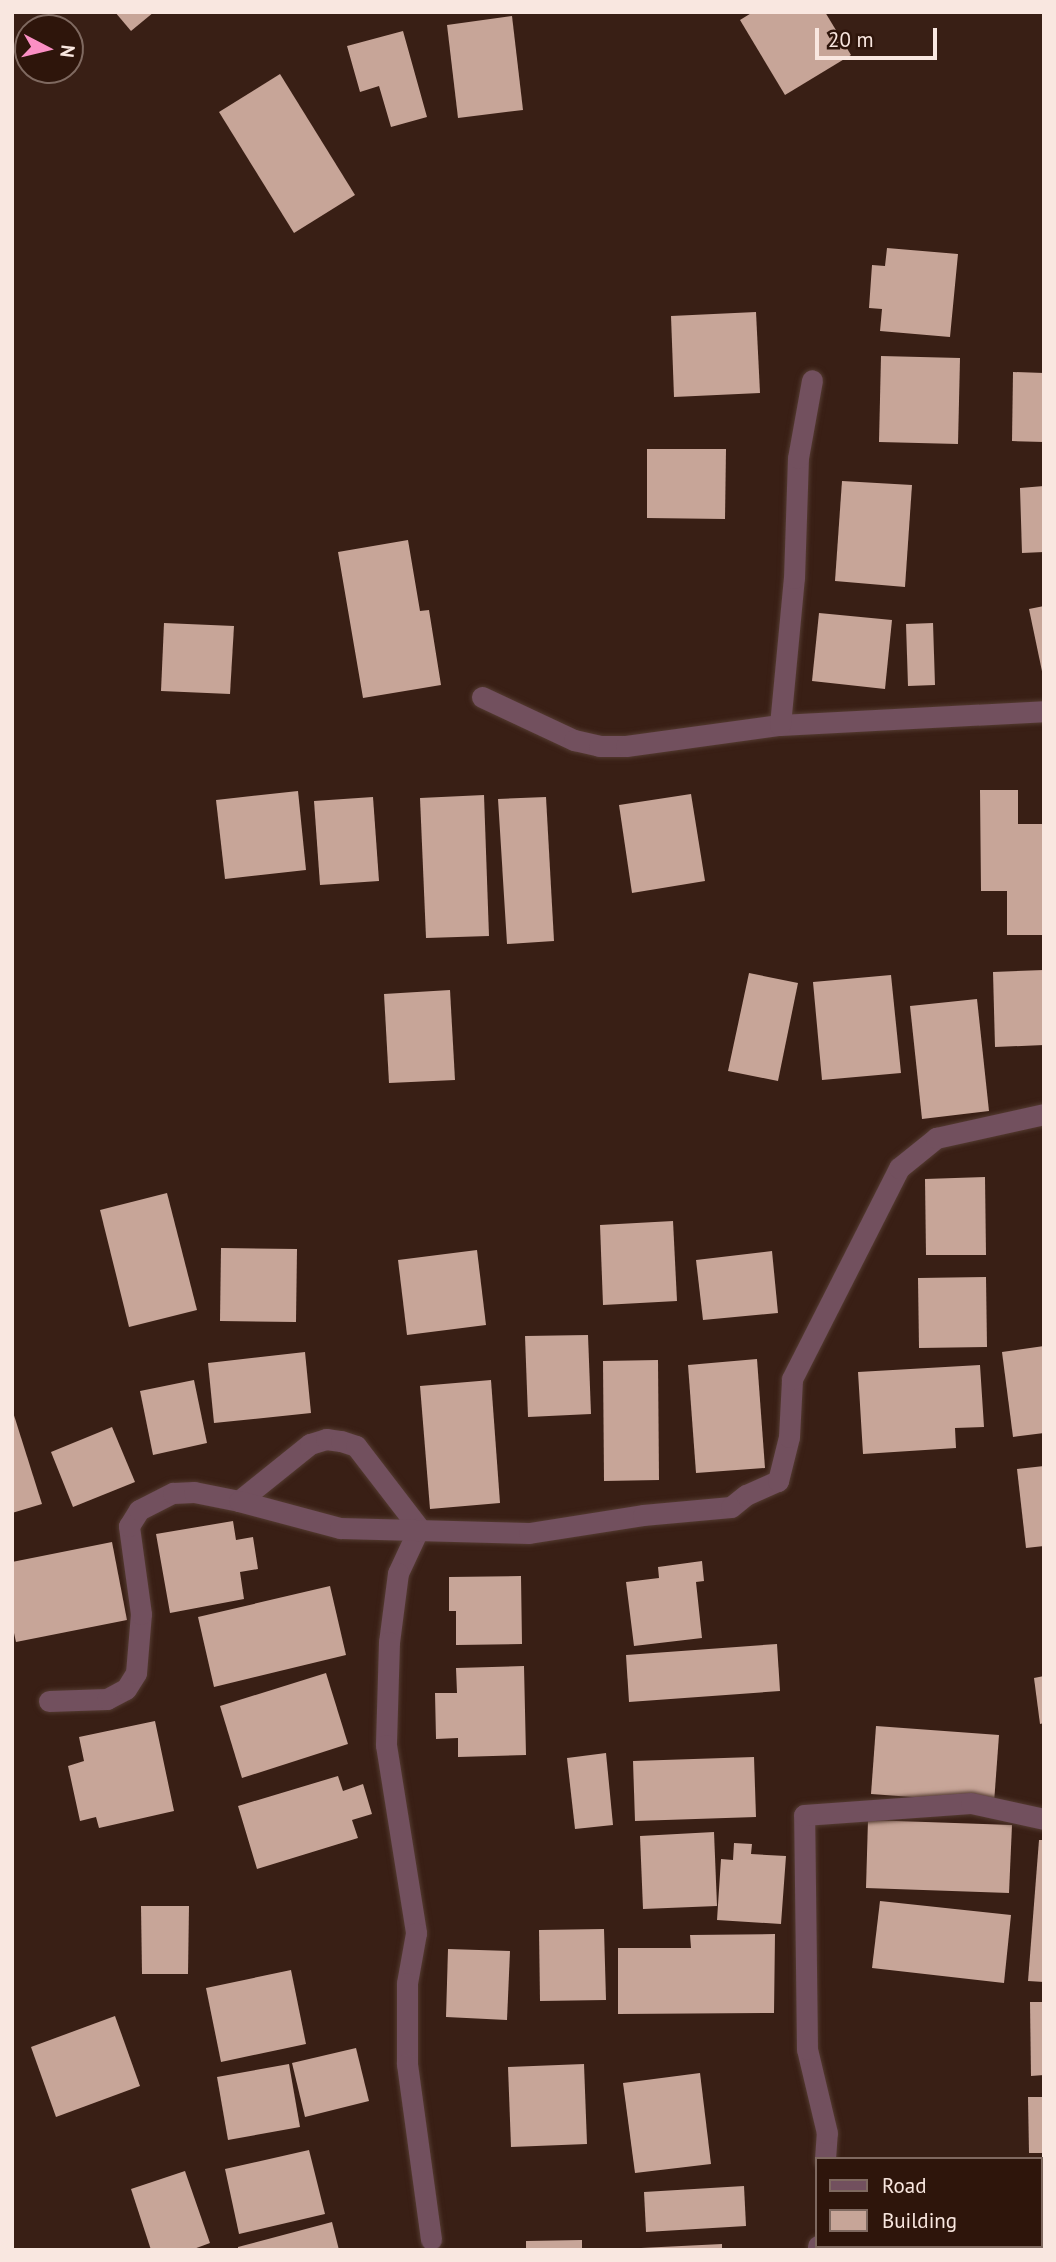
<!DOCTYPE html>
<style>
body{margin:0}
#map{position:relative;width:1056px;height:2262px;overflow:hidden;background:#391f15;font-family:"PT Sans",sans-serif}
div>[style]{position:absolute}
.building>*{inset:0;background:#c7a598}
.roads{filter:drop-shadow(0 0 2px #543b31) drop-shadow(0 0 2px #543b31)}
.street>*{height:21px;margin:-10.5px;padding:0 10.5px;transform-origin:10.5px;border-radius:10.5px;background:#72505e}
span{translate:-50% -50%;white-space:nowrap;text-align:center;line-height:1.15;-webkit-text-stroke:7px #2e150b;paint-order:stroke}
.frame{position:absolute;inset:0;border:14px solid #f9e7e0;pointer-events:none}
.legend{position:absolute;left:815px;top:2157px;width:228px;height:91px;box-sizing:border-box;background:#2e150b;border:2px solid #7f6960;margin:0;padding:9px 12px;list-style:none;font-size:21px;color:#f9e7e0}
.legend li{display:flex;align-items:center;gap:14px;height:35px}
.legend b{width:35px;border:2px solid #7f6960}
.north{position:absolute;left:14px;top:14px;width:70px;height:70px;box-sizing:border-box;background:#2e150b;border:2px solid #7f6960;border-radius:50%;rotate:97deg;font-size:19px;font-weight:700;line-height:28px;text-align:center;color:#f9e7e0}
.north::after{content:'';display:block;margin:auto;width:24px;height:32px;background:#fb8fc4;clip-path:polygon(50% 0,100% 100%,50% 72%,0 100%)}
.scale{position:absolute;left:815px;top:28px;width:122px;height:32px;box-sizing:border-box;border:4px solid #f9e7e0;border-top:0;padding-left:9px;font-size:21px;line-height:24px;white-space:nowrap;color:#f9e7e0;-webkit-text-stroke:5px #2e150b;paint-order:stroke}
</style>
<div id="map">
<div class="building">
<i style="clip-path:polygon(115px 12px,154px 12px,131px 31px)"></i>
<i style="clip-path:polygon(753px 12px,825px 12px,851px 55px,785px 95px,740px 20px)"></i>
<i style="clip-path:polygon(512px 16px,523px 110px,458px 118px,447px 25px)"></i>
<i style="clip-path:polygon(403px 31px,427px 117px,391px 127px,379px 86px,360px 92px,347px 46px)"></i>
<i style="clip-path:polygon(280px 74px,355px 195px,294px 233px,219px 112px)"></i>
<i style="clip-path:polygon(887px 248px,958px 254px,950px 337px,880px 331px,882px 309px,869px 308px,872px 265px,885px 266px)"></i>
<i style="clip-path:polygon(756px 312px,760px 393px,674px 397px,671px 316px)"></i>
<i style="clip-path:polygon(881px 356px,960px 358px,958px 444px,879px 442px)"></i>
<i style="clip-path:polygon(1013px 372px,1044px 373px,1044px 442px,1012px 441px)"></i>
<i style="clip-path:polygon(647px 449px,726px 449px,725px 519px,647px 518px)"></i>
<i style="clip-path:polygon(842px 481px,912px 485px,905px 587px,835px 581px)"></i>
<i style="clip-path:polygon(1044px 486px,1044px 552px,1022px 553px,1020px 488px)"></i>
<i style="clip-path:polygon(408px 540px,420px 611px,429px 610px,441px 685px,363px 698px,338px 552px)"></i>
<i style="clip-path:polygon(1044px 606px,1044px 676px,1043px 676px,1029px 609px)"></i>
<i style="clip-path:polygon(819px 613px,892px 620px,885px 689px,812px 681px)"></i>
<i style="clip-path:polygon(164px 623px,234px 626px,230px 694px,161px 691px)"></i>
<i style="clip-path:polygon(933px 623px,935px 685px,908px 686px,906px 624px)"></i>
<i style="clip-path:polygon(980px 790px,1018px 790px,1018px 824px,1044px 824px,1044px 935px,1007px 935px,1007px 891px,981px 891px)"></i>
<i style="clip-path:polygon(298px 791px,306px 870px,225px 879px,216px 800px)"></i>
<i style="clip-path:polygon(691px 794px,705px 881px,632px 893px,619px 805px)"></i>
<i style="clip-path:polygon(484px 795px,489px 936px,426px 938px,420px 798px)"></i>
<i style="clip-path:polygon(373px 797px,379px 881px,320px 885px,314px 801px)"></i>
<i style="clip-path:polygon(546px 797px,554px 941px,507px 944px,498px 799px)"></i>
<i style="clip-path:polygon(1044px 970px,1044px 1045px,995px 1047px,993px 972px)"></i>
<i style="clip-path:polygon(749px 973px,798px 983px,778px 1081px,728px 1071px)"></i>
<i style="clip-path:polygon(891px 975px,901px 1073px,822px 1080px,813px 982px)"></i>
<i style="clip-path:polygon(450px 990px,455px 1080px,389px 1083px,384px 994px)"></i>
<i style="clip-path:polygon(977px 999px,989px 1111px,922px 1119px,910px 1006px)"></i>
<i style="clip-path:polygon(985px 1177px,986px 1255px,926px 1255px,925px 1179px)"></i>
<i style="clip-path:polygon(167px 1193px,197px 1310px,129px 1327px,100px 1210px)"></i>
<i style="clip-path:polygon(673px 1221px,677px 1301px,603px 1305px,600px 1225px)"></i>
<i style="clip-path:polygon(221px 1248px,297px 1249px,296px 1322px,220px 1321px)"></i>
<i style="clip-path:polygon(477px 1250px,486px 1325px,407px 1335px,398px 1260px)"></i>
<i style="clip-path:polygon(772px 1251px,778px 1313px,703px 1320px,696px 1260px)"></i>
<i style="clip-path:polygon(986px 1277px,987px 1347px,919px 1348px,918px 1278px)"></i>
<i style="clip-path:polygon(588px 1335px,591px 1414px,528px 1417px,525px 1336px)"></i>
<i style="clip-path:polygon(1044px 1346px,1044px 1433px,1013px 1437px,1002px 1352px)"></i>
<i style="clip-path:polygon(305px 1352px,311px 1413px,214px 1423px,208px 1363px)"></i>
<i style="clip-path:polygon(757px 1359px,765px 1468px,696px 1473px,688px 1365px)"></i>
<i style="clip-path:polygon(658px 1360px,659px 1480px,604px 1481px,603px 1361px)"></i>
<i style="clip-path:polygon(980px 1365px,984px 1427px,955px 1428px,956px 1448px,863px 1454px,858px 1372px)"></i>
<i style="clip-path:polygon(194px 1380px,207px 1443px,153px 1455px,140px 1391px)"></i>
<i style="clip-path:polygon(491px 1380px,500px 1503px,430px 1509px,420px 1386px)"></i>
<i style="clip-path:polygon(12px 1409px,42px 1504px,12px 1513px)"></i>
<i style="clip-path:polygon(112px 1427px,135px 1482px,73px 1507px,51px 1452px)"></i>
<i style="clip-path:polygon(1044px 1466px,1044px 1546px,1026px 1548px,1017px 1469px)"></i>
<i style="clip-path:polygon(233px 1521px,236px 1540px,253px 1537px,258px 1569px,240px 1572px,244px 1599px,170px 1613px,156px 1534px)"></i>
<i style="clip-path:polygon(112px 1542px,127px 1620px,16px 1642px,12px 1624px,12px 1562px)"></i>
<i style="clip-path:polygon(702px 1561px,704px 1581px,696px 1582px,702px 1638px,634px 1646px,626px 1582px,659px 1578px,658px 1567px)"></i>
<i style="clip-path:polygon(521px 1576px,522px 1644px,456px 1645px,456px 1611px,449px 1611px,449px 1577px)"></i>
<i style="clip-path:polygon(330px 1586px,346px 1655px,214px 1687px,198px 1617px)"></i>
<i style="clip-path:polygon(777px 1644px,780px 1691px,629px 1702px,626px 1655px)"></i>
<i style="clip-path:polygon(524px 1666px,526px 1755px,458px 1757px,458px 1738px,436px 1739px,435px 1693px,457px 1693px,456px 1668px)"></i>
<i style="clip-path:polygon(326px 1673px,348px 1744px,242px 1778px,220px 1706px)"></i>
<i style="clip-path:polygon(1044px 1676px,1044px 1723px,1040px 1724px,1034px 1678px)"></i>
<i style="clip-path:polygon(155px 1721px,174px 1811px,99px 1828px,96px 1817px,80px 1821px,68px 1766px,84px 1761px,79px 1737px)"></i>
<i style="clip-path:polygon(876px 1726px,999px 1735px,994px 1803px,871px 1794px)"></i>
<i style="clip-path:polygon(606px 1753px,613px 1825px,575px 1829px,567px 1758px)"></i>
<i style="clip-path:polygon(754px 1757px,756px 1817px,635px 1821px,633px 1761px)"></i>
<i style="clip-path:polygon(338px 1776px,343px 1791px,363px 1784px,372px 1814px,352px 1820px,358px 1838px,257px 1869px,238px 1806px)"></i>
<i style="clip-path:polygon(868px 1820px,1012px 1825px,1009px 1893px,866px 1888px)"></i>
<i style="clip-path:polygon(714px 1832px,717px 1906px,643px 1909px,640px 1836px)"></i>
<i style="clip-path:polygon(1039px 1840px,1044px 1840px,1044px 1982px,1028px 1981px)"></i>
<i style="clip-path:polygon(734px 1843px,752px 1844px,751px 1854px,786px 1856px,781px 1924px,717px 1920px,721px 1859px,733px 1860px)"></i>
<i style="clip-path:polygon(880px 1901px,1011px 1915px,1004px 1983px,872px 1968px)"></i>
<i style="clip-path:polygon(141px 1906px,189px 1906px,188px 1974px,142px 1974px)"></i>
<i style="clip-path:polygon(604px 1929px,606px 2000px,540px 2001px,539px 1930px)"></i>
<i style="clip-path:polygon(775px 1934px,774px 2013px,618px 2014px,618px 1948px,691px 1948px,690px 1935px)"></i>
<i style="clip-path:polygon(448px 1949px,510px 1951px,507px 2020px,446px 2017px)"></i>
<i style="clip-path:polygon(291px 1970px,306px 2044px,221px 2062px,206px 1988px)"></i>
<i style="clip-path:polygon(1030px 2002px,1044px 2002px,1044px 2075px,1031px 2076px)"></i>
<i style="clip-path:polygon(115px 2016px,140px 2086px,56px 2117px,31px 2047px)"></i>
<i style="clip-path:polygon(356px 2048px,369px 2101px,305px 2117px,292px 2063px)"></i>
<i style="clip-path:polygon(289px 2064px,300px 2127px,228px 2140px,217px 2077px)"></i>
<i style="clip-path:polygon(584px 2064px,587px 2144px,511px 2147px,508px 2067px)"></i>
<i style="clip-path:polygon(700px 2073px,711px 2164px,635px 2173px,623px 2083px)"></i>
<i style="clip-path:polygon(1028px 2097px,1044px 2097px,1044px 2153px,1029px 2153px)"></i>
<i style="clip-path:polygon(309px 2150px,325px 2214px,239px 2234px,225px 2169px)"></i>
<i style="clip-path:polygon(185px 2171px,210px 2243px,191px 2250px,151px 2250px,131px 2189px)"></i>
<i style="clip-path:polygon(1040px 2175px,1044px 2175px,1044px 2250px,1020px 2250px,1019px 2246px,1040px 2246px)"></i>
<i style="clip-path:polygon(744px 2186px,746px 2226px,646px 2232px,644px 2192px)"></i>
<i style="clip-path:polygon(332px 2222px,339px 2250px,238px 2250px,238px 2247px)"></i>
<i style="clip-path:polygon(582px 2240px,582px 2250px,526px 2250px,526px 2241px)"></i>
<i style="clip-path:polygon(722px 2244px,722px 2250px,641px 2250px,641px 2248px)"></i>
</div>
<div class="roads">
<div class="street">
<i style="left:482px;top:697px;width:102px;rotate:25.1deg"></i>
<i style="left:574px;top:740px;width:26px;rotate:13deg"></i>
<i style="left:599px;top:746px;width:27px"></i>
<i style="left:626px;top:746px;width:155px;rotate:-7.8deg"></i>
<i style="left:780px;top:725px;width:264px;rotate:-3deg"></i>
<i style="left:780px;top:725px;width:148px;rotate:-84.6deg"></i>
<i style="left:794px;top:578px;width:120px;rotate:-88.1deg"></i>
<i style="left:798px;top:458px;width:79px;rotate:-79.8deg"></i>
<i style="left:239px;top:1501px;width:91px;rotate:-38.8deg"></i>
<i style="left:310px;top:1444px;width:17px;rotate:-17deg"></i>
<i style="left:326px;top:1439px;width:15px;rotate:8deg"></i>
<i style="left:341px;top:1441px;width:16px;rotate:18deg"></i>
<i style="left:356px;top:1446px;width:103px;rotate:52.5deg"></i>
<i style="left:419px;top:1528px;width:50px;rotate:115deg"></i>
<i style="left:398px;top:1573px;width:70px;rotate:97.4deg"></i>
<i style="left:389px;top:1642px;width:103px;rotate:91.7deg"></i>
<i style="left:386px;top:1745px;width:190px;rotate:80.9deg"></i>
<i style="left:416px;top:1933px;width:51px;rotate:100.2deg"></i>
<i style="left:407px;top:1983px;width:81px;rotate:90deg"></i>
<i style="left:407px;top:2064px;width:177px;rotate:82.2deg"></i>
<i style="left:49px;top:1701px;width:58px;rotate:-2deg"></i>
<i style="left:107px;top:1699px;width:21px;rotate:-28deg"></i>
<i style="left:126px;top:1689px;width:19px;rotate:-58deg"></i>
<i style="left:136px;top:1673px;width:59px;rotate:-85.2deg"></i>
<i style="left:141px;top:1614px;width:89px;rotate:-97.8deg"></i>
<i style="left:129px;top:1526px;width:19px;rotate:-58deg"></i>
<i style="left:139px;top:1510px;width:38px;rotate:-27deg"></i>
<i style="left:173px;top:1493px;width:21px;rotate:-3deg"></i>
<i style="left:194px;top:1492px;width:46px;rotate:11.3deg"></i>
<i style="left:239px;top:1501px;width:105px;rotate:15deg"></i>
<i style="left:340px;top:1528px;width:189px;rotate:1.5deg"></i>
<i style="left:529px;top:1533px;width:115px;rotate:-9deg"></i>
<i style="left:643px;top:1515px;width:88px;rotate:-5.2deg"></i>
<i style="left:731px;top:1507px;width:19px;rotate:-39deg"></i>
<i style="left:746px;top:1495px;width:35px;rotate:-24deg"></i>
<i style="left:778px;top:1481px;width:45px;rotate:-76deg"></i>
<i style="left:789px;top:1437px;width:58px;rotate:-87deg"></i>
<i style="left:792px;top:1379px;width:237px;rotate:-63.1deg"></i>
<i style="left:899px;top:1168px;width:48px;rotate:-39deg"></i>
<i style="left:936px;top:1138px;width:111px;rotate:-12.5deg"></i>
<i style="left:825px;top:2159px;width:26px;rotate:-86deg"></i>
<i style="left:827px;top:2133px;width:86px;rotate:-103.4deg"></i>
<i style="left:807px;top:2049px;width:234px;rotate:-90.7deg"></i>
<i style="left:804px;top:1815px;width:167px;rotate:-4.1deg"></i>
<i style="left:971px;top:1803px;width:75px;rotate:12.4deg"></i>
<i style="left:818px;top:2250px;width:4px;rotate:-90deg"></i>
</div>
</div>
<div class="frame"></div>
<ul class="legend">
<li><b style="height:9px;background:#72505e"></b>Road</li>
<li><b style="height:19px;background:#c7a598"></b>Building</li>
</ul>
<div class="north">N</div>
<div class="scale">20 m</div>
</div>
